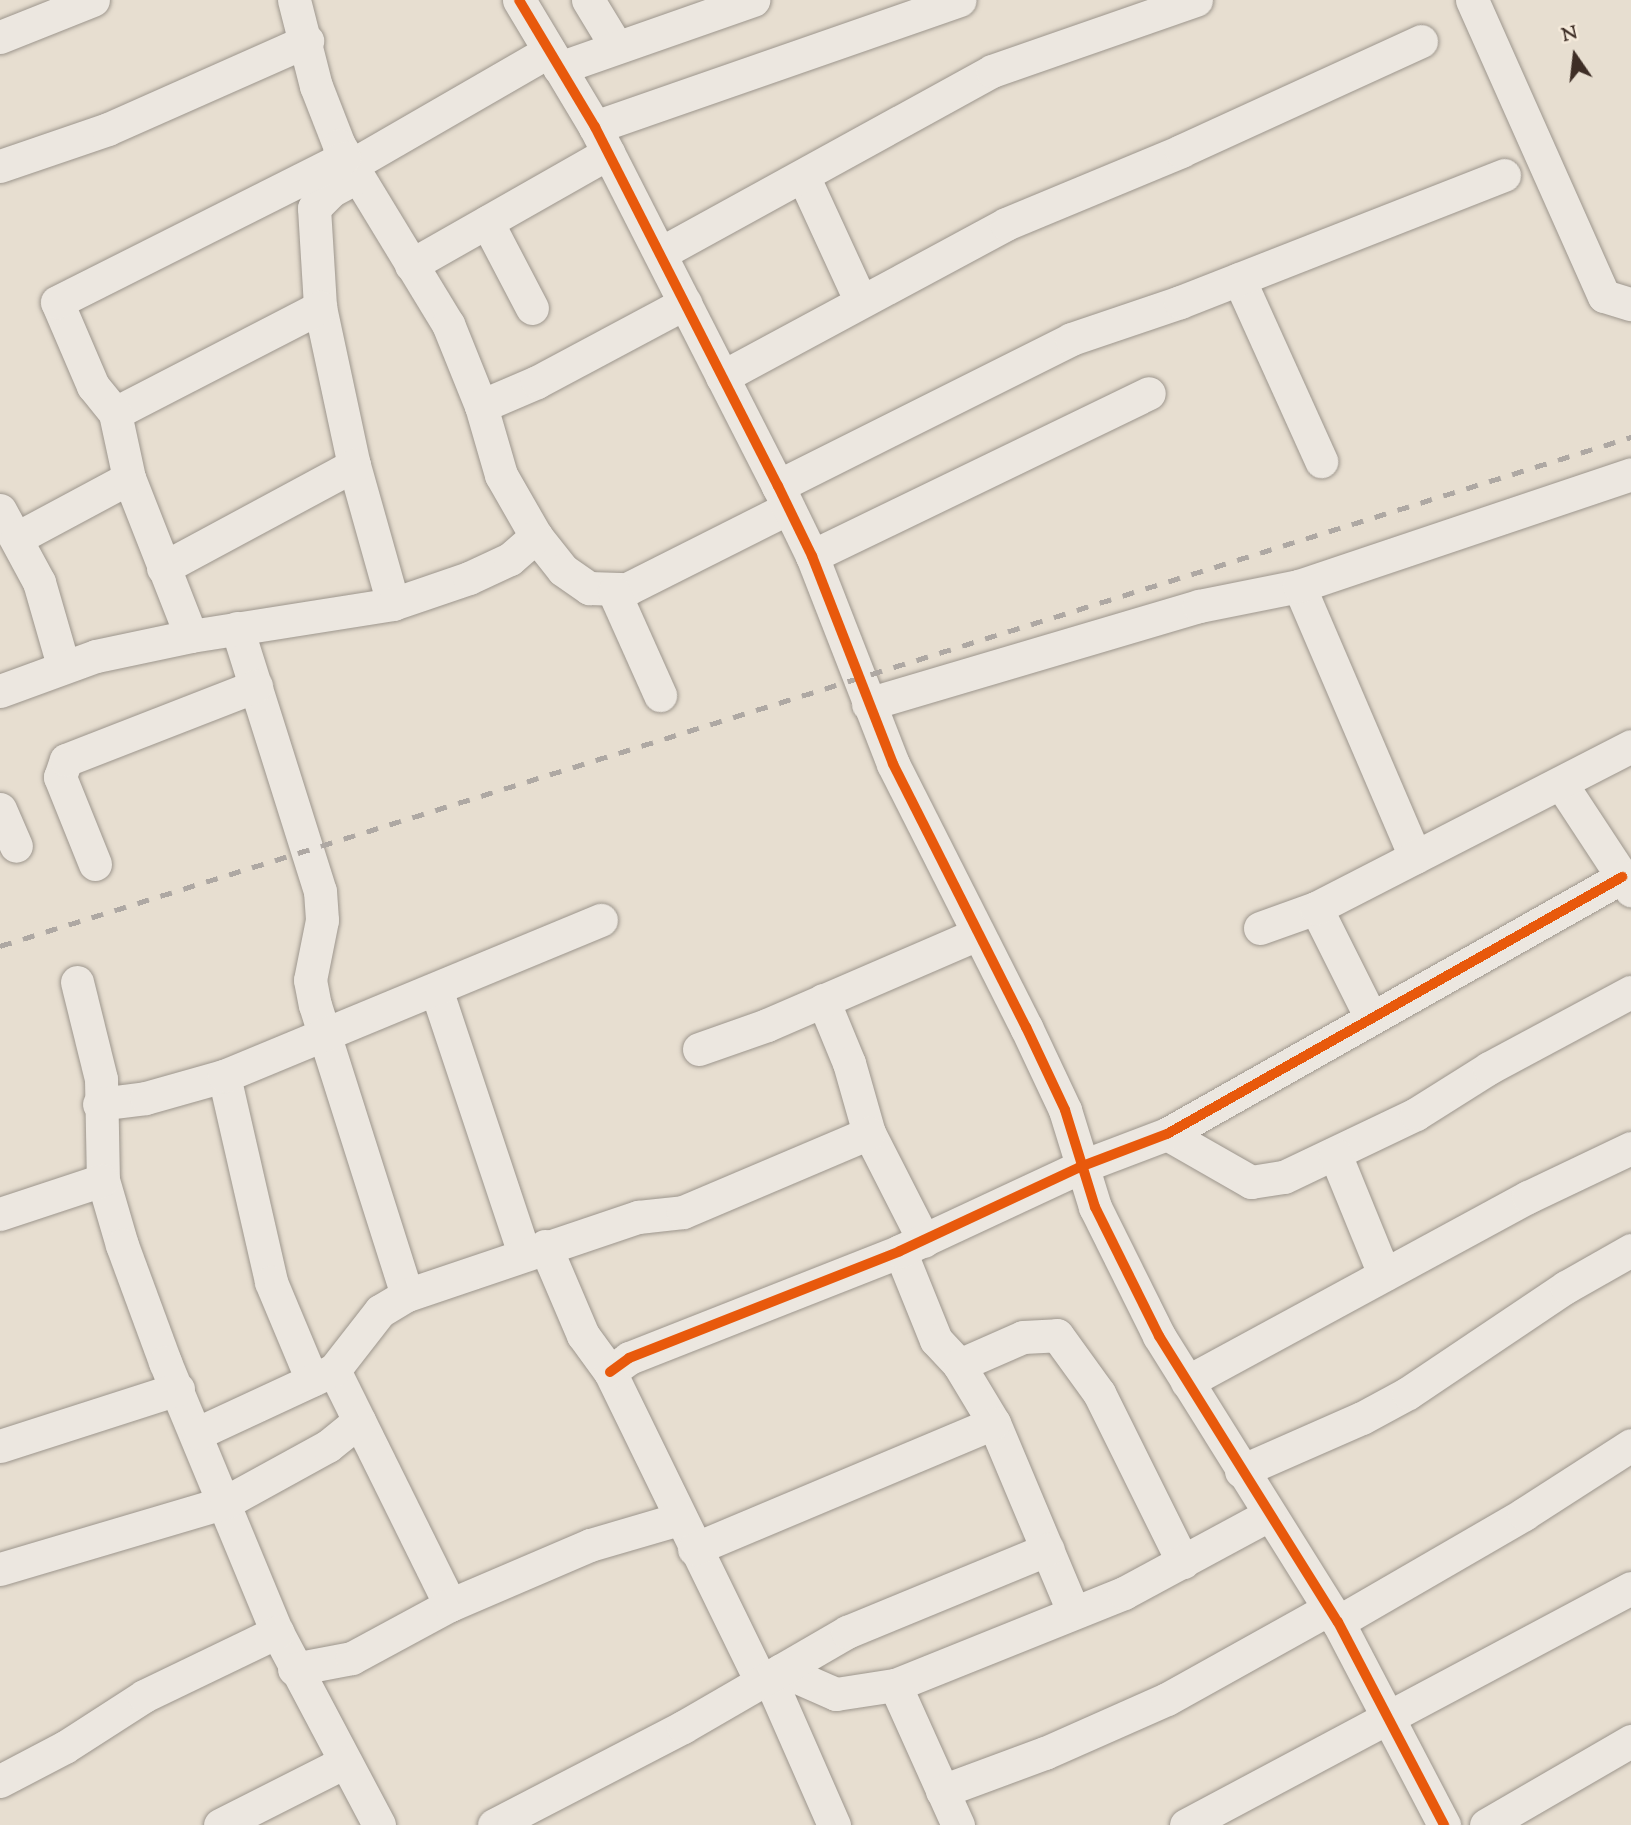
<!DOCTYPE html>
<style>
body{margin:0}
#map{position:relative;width:1631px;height:1825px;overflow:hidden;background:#e7ded0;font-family:"Sorts Mill Goudy",serif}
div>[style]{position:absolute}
.roads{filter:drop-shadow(0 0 2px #9d968d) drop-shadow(0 0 2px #9d968d)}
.minor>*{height:33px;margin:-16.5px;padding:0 16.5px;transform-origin:16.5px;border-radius:16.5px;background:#ece7e0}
.rail>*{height:5px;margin-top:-2.5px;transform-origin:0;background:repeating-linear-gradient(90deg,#aea8a3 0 12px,transparent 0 24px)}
.cycleway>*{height:10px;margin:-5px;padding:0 5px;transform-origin:5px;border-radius:5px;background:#e8590c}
span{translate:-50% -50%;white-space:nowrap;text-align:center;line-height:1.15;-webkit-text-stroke:7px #f5eadb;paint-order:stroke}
.north{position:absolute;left:1540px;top:21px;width:70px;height:70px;-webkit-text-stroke:5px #f5eadb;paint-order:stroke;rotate:346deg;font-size:19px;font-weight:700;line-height:28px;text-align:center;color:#3e2e26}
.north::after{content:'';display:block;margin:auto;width:24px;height:32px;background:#3e2e26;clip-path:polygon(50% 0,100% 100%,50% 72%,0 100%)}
</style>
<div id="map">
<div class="roads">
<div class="minor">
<i style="left:294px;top:0;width:89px;rotate:75.7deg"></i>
<i style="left:316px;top:86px;width:63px;rotate:68.7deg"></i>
<i style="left:339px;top:145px;width:210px;rotate:58.7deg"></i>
<i style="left:448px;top:324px;width:88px;rotate:68.1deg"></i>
<i style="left:481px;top:406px;width:72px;rotate:73.8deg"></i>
<i style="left:501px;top:475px;width:70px;rotate:60.2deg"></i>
<i style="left:536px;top:536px;width:43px;rotate:51.5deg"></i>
<i style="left:563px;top:570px;width:32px;rotate:35deg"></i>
<i style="left:589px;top:588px;width:38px;rotate:2deg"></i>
<i style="left:627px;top:589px;width:180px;rotate:-26.7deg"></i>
<i style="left:519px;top:0;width:148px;rotate:59.1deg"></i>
<i style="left:595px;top:127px;width:403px;rotate:63deg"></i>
<i style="left:778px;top:486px;width:78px;rotate:64.1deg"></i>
<i style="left:812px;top:556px;width:223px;rotate:68.7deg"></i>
<i style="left:893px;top:764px;width:295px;rotate:63.2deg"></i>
<i style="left:1026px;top:1027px;width:92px;rotate:64.8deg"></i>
<i style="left:1065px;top:1110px;width:102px;rotate:72.8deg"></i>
<i style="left:1095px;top:1207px;width:144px;rotate:63.6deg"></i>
<i style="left:1159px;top:1336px;width:337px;rotate:58deg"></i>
<i style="left:1338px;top:1622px;width:229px;rotate:62.4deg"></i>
<i style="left:588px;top:0;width:54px;rotate:58.7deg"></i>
<i style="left:1472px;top:0;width:324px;rotate:66deg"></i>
<i style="left:1604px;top:296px;width:28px;rotate:17deg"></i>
<i style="left:0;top:37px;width:100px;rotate:-21.7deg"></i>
<i style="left:559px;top:68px;width:206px;rotate:-19.3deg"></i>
<i style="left:595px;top:127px;width:386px;rotate:-19.2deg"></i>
<i style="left:0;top:166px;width:114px;rotate:-18.9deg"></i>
<i style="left:108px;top:129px;width:218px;rotate:-23.9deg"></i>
<i style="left:350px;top:166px;width:230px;rotate:-30deg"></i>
<i style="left:355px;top:178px;width:27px;rotate:152deg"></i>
<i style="left:331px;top:191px;width:24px;rotate:135deg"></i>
<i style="left:314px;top:208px;width:99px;rotate:86.5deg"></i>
<i style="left:320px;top:307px;width:162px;rotate:77.9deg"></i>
<i style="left:354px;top:465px;width:144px;rotate:74.3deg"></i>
<i style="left:804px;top:178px;width:134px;rotate:65.3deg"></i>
<i style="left:487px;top:222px;width:97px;rotate:62.4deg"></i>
<i style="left:661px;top:253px;width:378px;rotate:-28.8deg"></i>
<i style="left:992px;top:71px;width:216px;rotate:-19.2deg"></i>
<i style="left:411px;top:265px;width:227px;rotate:-29.6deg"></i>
<i style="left:1239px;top:279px;width:200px;rotate:65.7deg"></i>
<i style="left:722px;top:377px;width:323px;rotate:-28.3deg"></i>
<i style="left:1006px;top:224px;width:190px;rotate:-22.6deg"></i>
<i style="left:1181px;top:151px;width:264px;rotate:-24.6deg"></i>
<i style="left:481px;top:406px;width:61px;rotate:-23.2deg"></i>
<i style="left:537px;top:382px;width:168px;rotate:-28.1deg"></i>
<i style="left:115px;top:413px;width:231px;rotate:-27.3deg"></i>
<i style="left:778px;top:486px;width:328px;rotate:-26.6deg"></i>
<i style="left:1071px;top:339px;width:115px;rotate:-18.7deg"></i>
<i style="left:1180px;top:302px;width:348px;rotate:-21.4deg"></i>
<i style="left:0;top:510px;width:82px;rotate:61.6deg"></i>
<i style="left:39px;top:582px;width:86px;rotate:73.9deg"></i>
<i style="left:17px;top:538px;width:127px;rotate:-28.2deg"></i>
<i style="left:812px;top:556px;width:374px;rotate:-25.8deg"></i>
<i style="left:163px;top:568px;width:217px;rotate:-28.3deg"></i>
<i style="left:1299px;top:586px;width:295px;rotate:66.8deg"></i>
<i style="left:614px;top:592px;width:113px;rotate:65.9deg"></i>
<i style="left:237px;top:628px;width:276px;rotate:72.5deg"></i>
<i style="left:320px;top:891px;width:29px;rotate:86deg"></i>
<i style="left:322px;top:920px;width:61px;rotate:101.3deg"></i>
<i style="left:310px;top:980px;width:25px;rotate:79deg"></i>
<i style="left:315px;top:1005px;width:304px;rotate:72.4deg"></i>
<i style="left:191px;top:636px;width:170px;rotate:-111.4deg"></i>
<i style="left:129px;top:478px;width:66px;rotate:-102.2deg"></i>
<i style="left:115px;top:413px;width:35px;rotate:-129deg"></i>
<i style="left:93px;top:386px;width:91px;rotate:-113.2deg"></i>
<i style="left:57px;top:302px;width:322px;rotate:-26.7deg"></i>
<i style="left:0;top:691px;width:102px;rotate:-20deg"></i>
<i style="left:96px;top:656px;width:97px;rotate:-11.9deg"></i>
<i style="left:191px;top:636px;width:205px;rotate:-9deg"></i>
<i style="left:393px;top:604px;width:80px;rotate:-18.9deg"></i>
<i style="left:469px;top:578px;width:45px;rotate:-24.9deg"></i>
<i style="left:510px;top:559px;width:35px;rotate:-41deg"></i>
<i style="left:868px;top:704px;width:345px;rotate:-16.5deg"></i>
<i style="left:1199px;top:606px;width:102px;rotate:-11.3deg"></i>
<i style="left:1299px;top:586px;width:350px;rotate:-18.6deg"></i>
<i style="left:1562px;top:785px;width:126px;rotate:56.7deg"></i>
<i style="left:0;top:809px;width:40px;rotate:66.6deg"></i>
<i style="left:95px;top:864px;width:94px;rotate:-111.9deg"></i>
<i style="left:60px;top:777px;width:18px;rotate:-71deg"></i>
<i style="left:66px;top:760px;width:204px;rotate:-21.3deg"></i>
<i style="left:1316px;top:908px;width:123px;rotate:63.4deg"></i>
<i style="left:1260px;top:928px;width:59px;rotate:-19.7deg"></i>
<i style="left:1316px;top:908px;width:354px;rotate:-27.2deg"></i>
<i style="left:77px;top:982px;width:100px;rotate:76.1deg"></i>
<i style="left:101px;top:1079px;width:101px;rotate:88.9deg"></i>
<i style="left:103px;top:1180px;width:68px;rotate:73.7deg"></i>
<i style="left:122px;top:1245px;width:125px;rotate:69.8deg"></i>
<i style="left:165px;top:1362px;width:292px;rotate:67.5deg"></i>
<i style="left:277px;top:1632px;width:218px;rotate:62.1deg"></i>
<i style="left:436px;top:989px;width:278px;rotate:71.6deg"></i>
<i style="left:823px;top:1000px;width:68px;rotate:67.6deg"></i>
<i style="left:849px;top:1063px;width:73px;rotate:74.1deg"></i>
<i style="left:869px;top:1133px;width:121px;rotate:63deg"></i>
<i style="left:699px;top:1049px;width:72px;rotate:-19.4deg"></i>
<i style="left:767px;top:1025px;width:229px;rotate:-23.4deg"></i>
<i style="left:224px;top:1076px;width:211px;rotate:77.1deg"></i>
<i style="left:271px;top:1282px;width:106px;rotate:67.3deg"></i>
<i style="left:99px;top:1104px;width:47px;rotate:-7.3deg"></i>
<i style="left:146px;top:1098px;width:81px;rotate:-15.8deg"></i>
<i style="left:224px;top:1076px;width:408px;rotate:-22.5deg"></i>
<i style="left:1167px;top:1134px;width:97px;rotate:29.7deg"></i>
<i style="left:1251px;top:1182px;width:33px;rotate:-9deg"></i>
<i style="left:1284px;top:1177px;width:146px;rotate:-25.5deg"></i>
<i style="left:1416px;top:1114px;width:86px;rotate:-32.2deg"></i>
<i style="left:1489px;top:1068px;width:161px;rotate:-28.2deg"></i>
<i style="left:1335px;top:1154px;width:130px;rotate:67.8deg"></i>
<i style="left:0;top:1214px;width:108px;rotate:-18.3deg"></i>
<i style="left:545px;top:1246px;width:97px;rotate:66.9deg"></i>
<i style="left:583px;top:1335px;width:46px;rotate:53.9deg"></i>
<i style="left:610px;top:1372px;width:345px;rotate:64deg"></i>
<i style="left:900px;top:1251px;width:96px;rotate:68deg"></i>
<i style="left:936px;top:1340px;width:34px;rotate:47deg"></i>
<i style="left:959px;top:1365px;width:68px;rotate:58.9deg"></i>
<i style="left:994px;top:1423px;width:204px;rotate:67.2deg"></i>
<i style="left:959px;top:1365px;width:70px;rotate:-23.6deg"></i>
<i style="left:1023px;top:1337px;width:34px;rotate:-3deg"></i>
<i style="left:1057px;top:1335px;width:72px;rotate:54.1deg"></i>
<i style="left:1099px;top:1393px;width:189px;rotate:63.6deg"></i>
<i style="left:334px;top:1370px;width:262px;rotate:63.7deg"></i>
<i style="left:610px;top:1372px;width:24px;rotate:-36deg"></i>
<i style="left:629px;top:1358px;width:291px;rotate:-21.5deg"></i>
<i style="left:900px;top:1251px;width:199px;rotate:-25deg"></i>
<i style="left:1080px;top:1167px;width:93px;rotate:-20.8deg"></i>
<i style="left:1167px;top:1134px;width:523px;rotate:-29.46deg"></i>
<i style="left:1187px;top:1382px;width:388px;rotate:-28.5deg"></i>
<i style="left:1528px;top:1197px;width:114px;rotate:-25.4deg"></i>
<i style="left:198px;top:1433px;width:150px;rotate:-24.9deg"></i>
<i style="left:334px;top:1370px;width:75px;rotate:-52.1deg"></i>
<i style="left:380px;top:1311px;width:31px;rotate:-31deg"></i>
<i style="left:407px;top:1295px;width:244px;rotate:-18.7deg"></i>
<i style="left:638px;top:1217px;width:45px;rotate:-6.3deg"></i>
<i style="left:683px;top:1212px;width:202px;rotate:-23deg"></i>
<i style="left:0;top:1446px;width:187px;rotate:-17.8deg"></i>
<i style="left:1241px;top:1471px;width:132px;rotate:-23.7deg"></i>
<i style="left:1362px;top:1418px;width:52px;rotate:-28.5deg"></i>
<i style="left:1408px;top:1393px;width:190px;rotate:-33.9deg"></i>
<i style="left:1566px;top:1287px;width:75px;rotate:-29.6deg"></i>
<i style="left:694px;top:1549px;width:325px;rotate:-22.8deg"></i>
<i style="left:0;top:1569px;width:236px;rotate:-16.5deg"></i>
<i style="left:226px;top:1502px;width:116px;rotate:-28.8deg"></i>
<i style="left:328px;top:1446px;width:40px;rotate:-39deg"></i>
<i style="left:1338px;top:1622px;width:215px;rotate:-30.1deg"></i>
<i style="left:1524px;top:1514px;width:127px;rotate:-32.8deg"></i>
<i style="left:294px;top:1669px;width:59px;rotate:-10.7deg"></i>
<i style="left:352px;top:1658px;width:111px;rotate:-28.4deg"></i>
<i style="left:450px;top:1605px;width:152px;rotate:-23.2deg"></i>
<i style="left:590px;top:1545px;width:93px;rotate:-16.3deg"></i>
<i style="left:781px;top:1670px;width:60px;rotate:23.6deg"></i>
<i style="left:836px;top:1694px;width:60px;rotate:-8.7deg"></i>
<i style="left:895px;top:1685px;width:247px;rotate:-21.9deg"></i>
<i style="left:1124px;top:1593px;width:164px;rotate:-28.4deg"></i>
<i style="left:769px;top:1677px;width:162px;rotate:66.3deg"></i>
<i style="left:895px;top:1685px;width:154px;rotate:65.8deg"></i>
<i style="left:0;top:1781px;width:73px;rotate:-27.6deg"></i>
<i style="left:65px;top:1747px;width:94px;rotate:-32.8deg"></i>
<i style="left:144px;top:1696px;width:148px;rotate:-25.7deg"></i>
<i style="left:942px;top:1791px;width:110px;rotate:-20.3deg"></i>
<i style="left:1045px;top:1753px;width:133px;rotate:-23.9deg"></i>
<i style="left:1167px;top:1699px;width:185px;rotate:-29.1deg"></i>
<i style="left:220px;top:1825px;width:138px;rotate:-26.8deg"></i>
<i style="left:494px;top:1825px;width:213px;rotate:-27.4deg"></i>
<i style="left:683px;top:1727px;width:190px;rotate:-30.1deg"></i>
<i style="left:847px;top:1632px;width:217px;rotate:-22.4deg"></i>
<i style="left:1186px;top:1825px;width:504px;rotate:-28.04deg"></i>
<i style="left:1486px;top:1825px;width:168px;rotate:-30.1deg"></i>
</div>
</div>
<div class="rail">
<i style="left:0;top:946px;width:1709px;rotate:-17.33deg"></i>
</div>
<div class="cycleway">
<i style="left:519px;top:0;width:148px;rotate:59.1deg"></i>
<i style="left:595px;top:127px;width:403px;rotate:63deg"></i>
<i style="left:778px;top:486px;width:78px;rotate:64.1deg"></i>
<i style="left:812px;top:556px;width:223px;rotate:68.7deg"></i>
<i style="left:893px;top:764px;width:295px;rotate:63.2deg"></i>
<i style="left:1026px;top:1027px;width:92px;rotate:64.8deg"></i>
<i style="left:1065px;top:1110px;width:102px;rotate:72.8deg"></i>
<i style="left:1095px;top:1207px;width:144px;rotate:63.6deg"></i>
<i style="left:1159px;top:1336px;width:337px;rotate:58deg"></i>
<i style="left:1338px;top:1622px;width:229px;rotate:62.4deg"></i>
<i style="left:610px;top:1372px;width:24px;rotate:-36deg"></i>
<i style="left:629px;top:1358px;width:291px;rotate:-21.5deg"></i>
<i style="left:900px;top:1251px;width:199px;rotate:-25deg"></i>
<i style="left:1080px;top:1167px;width:93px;rotate:-20.8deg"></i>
<i style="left:1167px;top:1134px;width:523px;rotate:-29.46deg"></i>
</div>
<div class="north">N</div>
</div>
